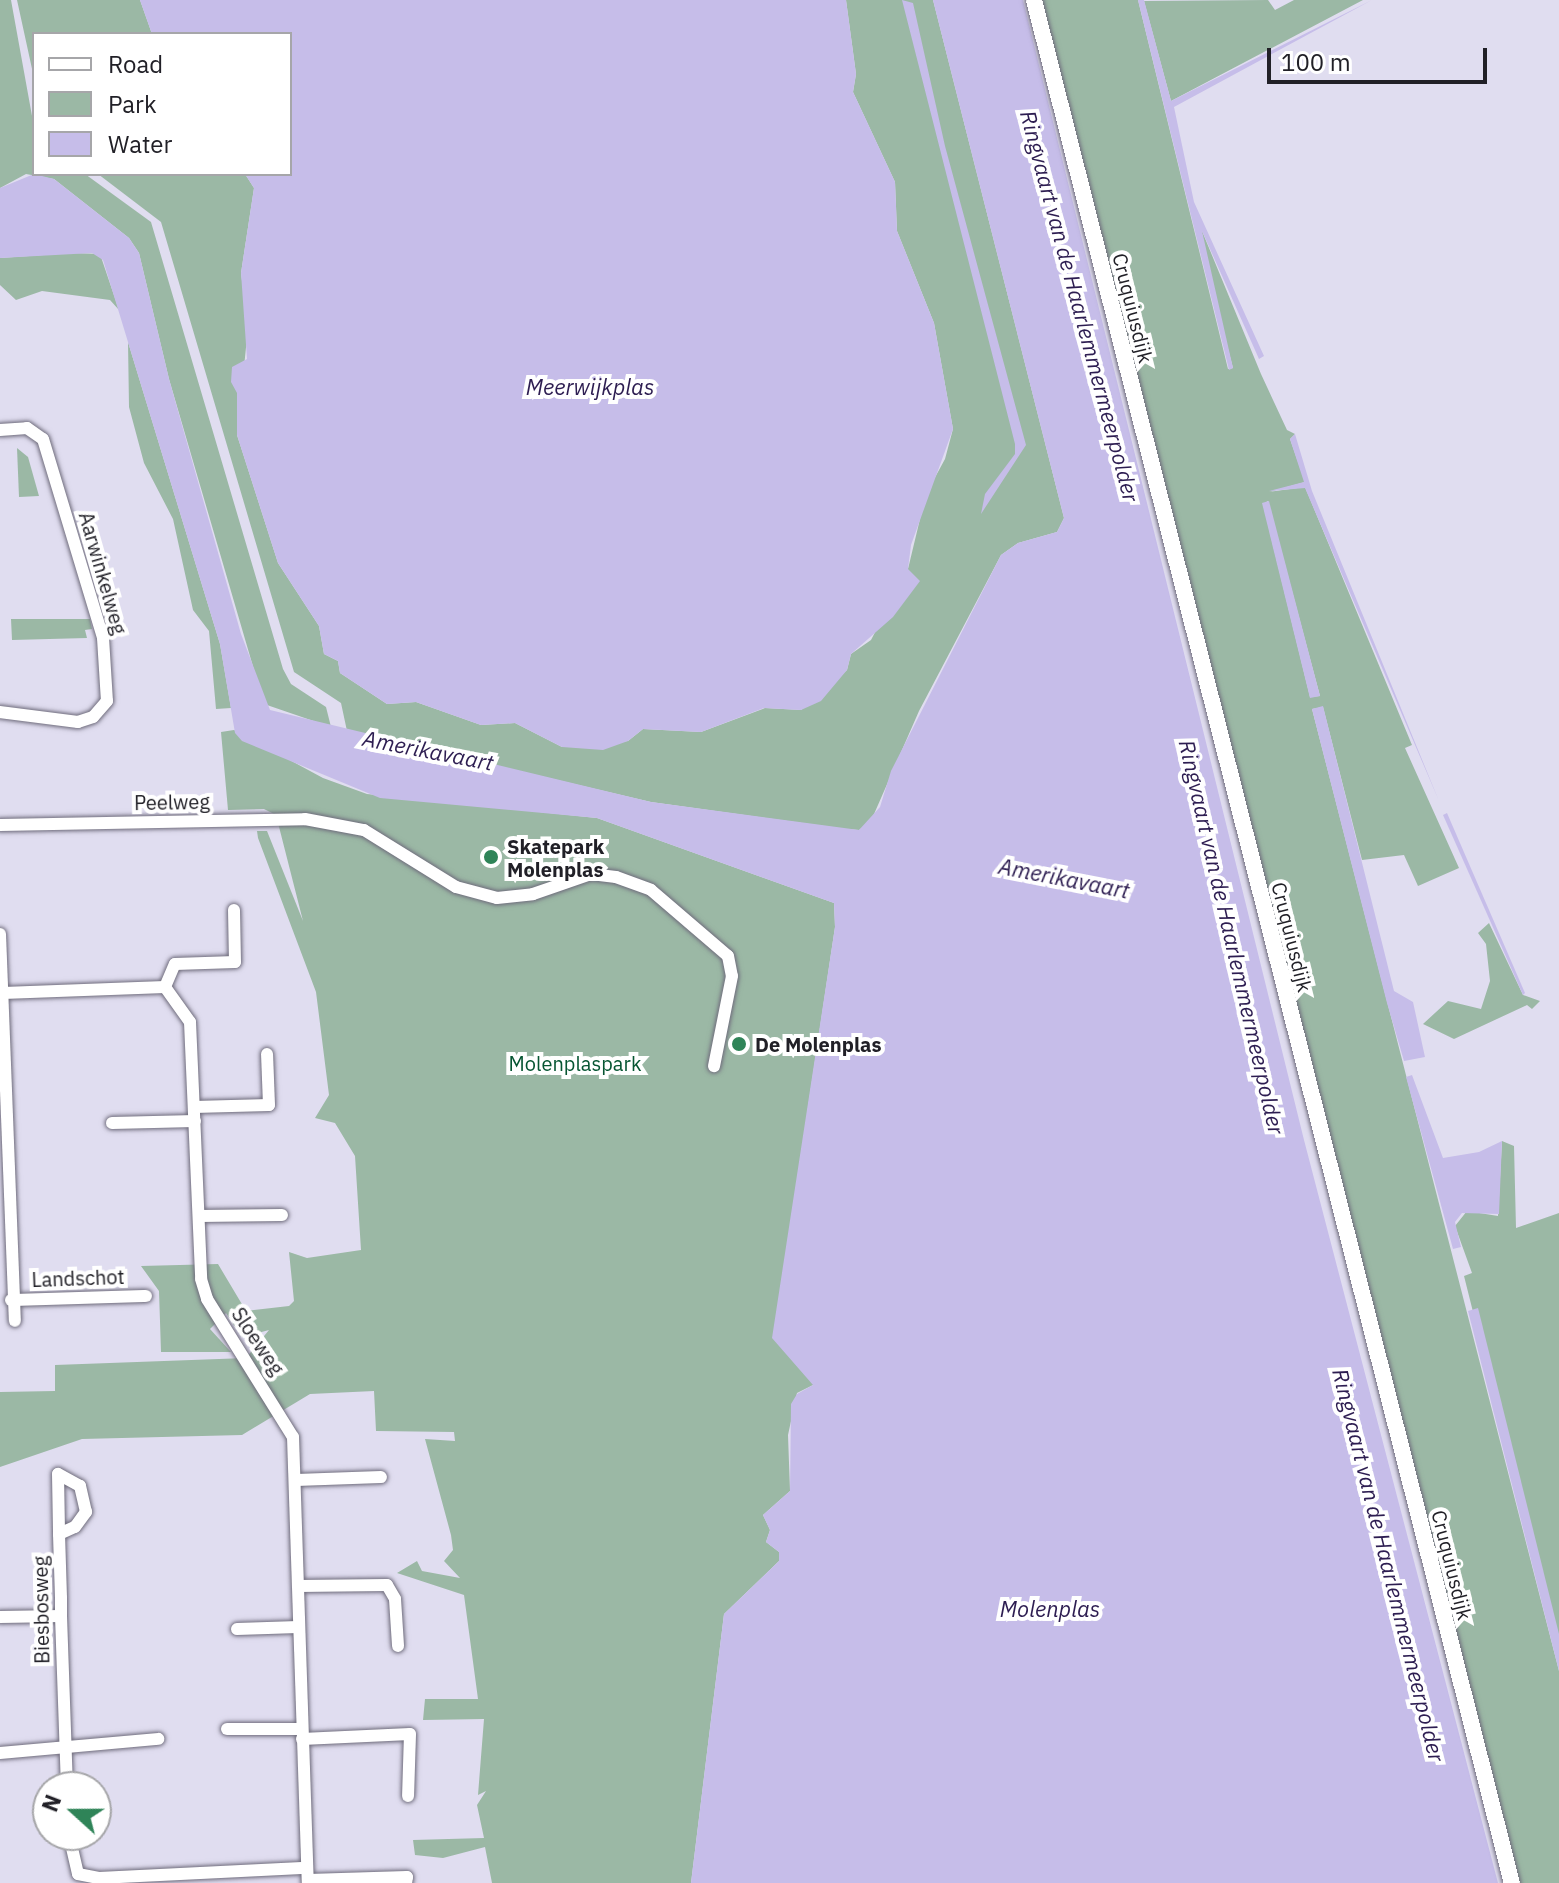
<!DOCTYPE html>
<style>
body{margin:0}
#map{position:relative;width:1559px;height:1883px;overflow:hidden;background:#e0ddf0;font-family:"IBM Plex Sans",sans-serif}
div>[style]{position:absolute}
.green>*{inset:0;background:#9bb8a5}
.water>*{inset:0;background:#c6bde9}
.roads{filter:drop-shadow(0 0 2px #6f6c7c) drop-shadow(0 0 2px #6f6c7c)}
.minor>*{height:12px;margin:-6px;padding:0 6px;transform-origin:6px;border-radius:6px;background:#fff}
.tertiary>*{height:16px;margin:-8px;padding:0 8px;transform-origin:8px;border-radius:8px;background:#fff}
.dots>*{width:22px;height:22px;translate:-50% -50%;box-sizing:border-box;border:4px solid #fff;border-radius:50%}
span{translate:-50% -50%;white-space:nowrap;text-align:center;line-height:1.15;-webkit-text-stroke:8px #fff;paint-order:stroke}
.street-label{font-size:20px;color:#212027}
.poi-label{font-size:20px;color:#212027;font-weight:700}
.left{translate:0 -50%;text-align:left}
.park-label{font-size:20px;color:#065532}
.water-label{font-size:22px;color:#2d1d51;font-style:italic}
.legend{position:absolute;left:32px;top:32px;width:260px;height:144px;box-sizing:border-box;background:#fff;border:2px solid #a6a6a9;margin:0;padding:10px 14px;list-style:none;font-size:24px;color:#212027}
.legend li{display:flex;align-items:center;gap:16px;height:40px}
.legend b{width:40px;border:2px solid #a6a6a9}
.north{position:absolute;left:32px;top:1771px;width:80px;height:80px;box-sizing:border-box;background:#fff;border:2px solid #a6a6a9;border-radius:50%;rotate:291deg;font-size:22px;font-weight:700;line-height:32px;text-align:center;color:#212027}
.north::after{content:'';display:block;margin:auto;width:28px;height:36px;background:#2f8458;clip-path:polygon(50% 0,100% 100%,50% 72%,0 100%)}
.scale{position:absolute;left:1267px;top:48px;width:220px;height:36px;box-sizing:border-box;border:4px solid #212027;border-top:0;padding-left:10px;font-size:24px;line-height:28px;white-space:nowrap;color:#212027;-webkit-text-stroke:6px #fff;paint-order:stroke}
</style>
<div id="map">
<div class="green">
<i style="clip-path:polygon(0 0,11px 0,34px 127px,34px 174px,85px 174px,151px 222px,283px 669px,291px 684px,326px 707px,331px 727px,264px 704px,169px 379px,139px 253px,129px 238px,54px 179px,26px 174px,0 188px)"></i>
<i style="clip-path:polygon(17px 0,140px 0,152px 34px,34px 34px,34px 78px)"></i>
<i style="clip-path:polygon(846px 0,933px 0,1064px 518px,1057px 532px,1018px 543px,1001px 555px,919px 711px,871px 821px,859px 830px,845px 829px,651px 802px,347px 731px,341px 703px,294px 672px,161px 222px,98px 174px,245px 174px,254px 188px,241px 273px,248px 328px,237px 435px,278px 563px,319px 626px,324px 654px,338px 661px,340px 673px,387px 704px,416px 702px,481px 725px,515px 723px,562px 747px,628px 741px,643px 729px,701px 732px,765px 708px,801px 710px,847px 670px,851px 654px,871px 640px,908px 569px,926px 494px,945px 459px,953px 429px,934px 323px,897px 231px,895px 182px,853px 92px,856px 74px)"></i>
<i style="clip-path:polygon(evenodd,1039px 0,1138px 0,1228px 369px,1233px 368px,1198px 233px,1202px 231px,1261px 374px,1287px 430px,1295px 434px,1290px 439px,1305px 482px,1269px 492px,1305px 487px,1412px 745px,1405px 748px,1459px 868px,1418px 886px,1404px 855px,1362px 860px,1323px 707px,1312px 709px,1559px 1671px,1559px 1883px,1519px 1883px,1039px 0,1268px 501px,1320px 696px,1310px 697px,1263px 504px,1268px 501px)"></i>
<i style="clip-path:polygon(1268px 0,1275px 10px,1294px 0,1363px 0,1171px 101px,1144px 1px)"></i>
<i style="clip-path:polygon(73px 253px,100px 254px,119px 310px,110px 300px,42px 291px,16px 300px,0 285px,0 258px)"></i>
<i style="clip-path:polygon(128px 342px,220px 644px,231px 708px,216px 709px,209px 631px,193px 610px,173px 519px,144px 463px,129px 407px)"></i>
<i style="clip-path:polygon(17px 448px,28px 457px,39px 496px,19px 497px)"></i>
<i style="clip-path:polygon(11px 619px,90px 619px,92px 629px,85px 630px,87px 638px,12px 640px)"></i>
<i style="clip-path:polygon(234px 730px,323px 778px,367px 794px,597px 818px,834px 903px,835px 927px,807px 1114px,813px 1385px,797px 1393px,788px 1435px,790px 1491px,763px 1515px,770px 1530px,766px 1542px,779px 1552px,779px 1561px,724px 1614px,691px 1883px,492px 1883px,485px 1847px,443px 1858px,415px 1855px,413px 1840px,484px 1838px,477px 1805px,486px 1791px,478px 1795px,484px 1719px,423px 1720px,425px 1699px,478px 1699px,464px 1595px,397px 1573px,417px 1561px,422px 1571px,460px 1578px,444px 1561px,453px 1550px,451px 1535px,425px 1439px,455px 1441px,454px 1432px,376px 1431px,374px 1391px,310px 1394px,242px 1435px,82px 1439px,0 1467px,0 1392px,55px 1391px,55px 1365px,246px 1358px,269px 1330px,242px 1337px,226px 1313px,210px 1329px,231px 1352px,161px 1352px,159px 1291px,141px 1266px,218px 1264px,246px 1311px,289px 1306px,294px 1301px,289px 1252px,307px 1258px,361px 1250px,355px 1156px,335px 1123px,315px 1118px,329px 1095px,316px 992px,258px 838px,257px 831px,267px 831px,303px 921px,276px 815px,264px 809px,228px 810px,221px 732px)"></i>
<i style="clip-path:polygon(1489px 923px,1523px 995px,1540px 1001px,1532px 1009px,1527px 1005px,1454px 1039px,1423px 1024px,1448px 1001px,1481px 1009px,1490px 981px,1486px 944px,1478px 933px)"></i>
<i style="clip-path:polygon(1502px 1141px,1514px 1146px,1516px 1228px,1559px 1213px,1559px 1655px,1464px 1276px,1472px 1273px,1455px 1226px,1467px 1211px,1498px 1216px)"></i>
</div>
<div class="water">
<i style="clip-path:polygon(140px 0,846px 0,856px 74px,853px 92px,895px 182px,897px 231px,934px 323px,953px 429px,911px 545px,908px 569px,920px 581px,893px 617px,851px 654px,847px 670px,821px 701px,801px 710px,764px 708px,701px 732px,643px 729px,628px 741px,603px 750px,562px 747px,515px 723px,481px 725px,416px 702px,387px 704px,340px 673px,338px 661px,324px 654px,319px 626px,278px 563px,237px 435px,237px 393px,231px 382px,232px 367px,247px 359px,241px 273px,254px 188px,245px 174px,290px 174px,290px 34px,152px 34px)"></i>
<i style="clip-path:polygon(902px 0,913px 3px,945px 146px,1026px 445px,981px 514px,985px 494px,1015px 454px,1015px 444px)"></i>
<i style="clip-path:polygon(933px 0,1023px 0,1304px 1140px,1498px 1883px,691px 1883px,724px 1614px,779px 1561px,779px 1552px,766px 1542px,770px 1530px,763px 1515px,790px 1491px,791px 1404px,797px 1394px,813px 1385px,772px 1338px,835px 927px,834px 903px,597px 818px,380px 798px,242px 741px,235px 733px,220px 644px,103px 260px,92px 253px,0 258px,0 188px,34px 174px,54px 179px,129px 238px,139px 253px,169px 379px,241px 634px,270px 710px,651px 802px,859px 830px,880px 807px,891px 771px,1001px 555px,1018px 543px,1057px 532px,1064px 518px)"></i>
<i style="clip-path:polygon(1138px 0,1144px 0,1171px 101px,1372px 0,1174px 107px,1194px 202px,1264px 356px,1259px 359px,1202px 231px,1233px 368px,1229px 370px)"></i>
<i style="clip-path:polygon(1295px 434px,1312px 491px,1439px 801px,1305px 488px,1269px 491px,1304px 482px,1290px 439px)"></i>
<i style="clip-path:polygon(1269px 501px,1320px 696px,1310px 698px,1262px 503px)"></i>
<i style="clip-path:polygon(1323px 706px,1394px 991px,1413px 1002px,1425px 1057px,1404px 1061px,1387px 1003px,1312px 709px)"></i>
<i style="clip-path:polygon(1447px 813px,1525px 993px,1523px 995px,1443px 815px)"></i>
<i style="clip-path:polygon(1412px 1075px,1443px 1158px,1479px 1152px,1502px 1141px,1499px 1214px,1462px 1213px,1455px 1222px,1461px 1247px,1453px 1249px,1406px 1077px)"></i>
<i style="clip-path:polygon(1478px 1308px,1559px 1634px,1559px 1671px,1468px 1311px)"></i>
</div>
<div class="roads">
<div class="minor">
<i style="left:0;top:430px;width:27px;rotate:-4deg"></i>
<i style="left:27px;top:428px;width:19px;rotate:35deg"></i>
<i style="left:43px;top:439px;width:208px;rotate:73.2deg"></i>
<i style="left:103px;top:638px;width:63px;rotate:86.4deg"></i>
<i style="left:107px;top:701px;width:21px;rotate:131deg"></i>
<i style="left:93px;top:717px;width:16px;rotate:162deg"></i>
<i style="left:78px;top:722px;width:79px;rotate:-172.7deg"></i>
<i style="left:0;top:825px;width:305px;rotate:-1.1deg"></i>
<i style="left:305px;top:819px;width:60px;rotate:10.6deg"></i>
<i style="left:364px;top:830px;width:108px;rotate:31.8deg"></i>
<i style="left:456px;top:887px;width:42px;rotate:15deg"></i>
<i style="left:497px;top:898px;width:36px;rotate:-6deg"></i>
<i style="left:533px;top:894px;width:61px;rotate:-19deg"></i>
<i style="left:591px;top:874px;width:25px;rotate:7deg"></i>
<i style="left:616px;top:877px;width:37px;rotate:20deg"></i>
<i style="left:651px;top:890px;width:101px;rotate:40.6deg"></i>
<i style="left:728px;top:956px;width:20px;rotate:79deg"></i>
<i style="left:732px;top:976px;width:92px;rotate:101.3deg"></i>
<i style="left:0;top:934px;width:387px;rotate:87.8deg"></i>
<i style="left:165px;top:987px;width:25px;rotate:-67deg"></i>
<i style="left:175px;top:964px;width:60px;rotate:-1.9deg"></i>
<i style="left:235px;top:962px;width:52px;rotate:-91.1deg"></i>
<i style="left:3px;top:993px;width:162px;rotate:-2.1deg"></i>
<i style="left:165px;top:987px;width:43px;rotate:54.5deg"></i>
<i style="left:190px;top:1022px;width:257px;rotate:87.5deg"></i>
<i style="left:201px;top:1279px;width:21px;rotate:73deg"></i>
<i style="left:207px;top:1299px;width:163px;rotate:58.1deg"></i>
<i style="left:293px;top:1437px;width:446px;rotate:88.1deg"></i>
<i style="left:194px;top:1107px;width:75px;rotate:-1.5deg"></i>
<i style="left:269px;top:1105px;width:51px;rotate:-92.2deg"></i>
<i style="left:112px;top:1123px;width:83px;rotate:-1.4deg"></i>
<i style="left:199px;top:1216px;width:83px;rotate:-0.7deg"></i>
<i style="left:11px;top:1300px;width:135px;rotate:-1.7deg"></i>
<i style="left:296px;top:1480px;width:85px;rotate:-2deg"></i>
<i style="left:59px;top:1534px;width:17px;rotate:-24deg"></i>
<i style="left:75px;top:1527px;width:19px;rotate:-54deg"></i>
<i style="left:86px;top:1512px;width:27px;rotate:-103deg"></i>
<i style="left:80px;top:1486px;width:25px;rotate:-151deg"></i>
<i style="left:58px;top:1474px;width:60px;rotate:89deg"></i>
<i style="left:59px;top:1534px;width:64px;rotate:88.2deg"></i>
<i style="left:61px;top:1598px;width:18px;rotate:90deg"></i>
<i style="left:61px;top:1616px;width:171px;rotate:88deg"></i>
<i style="left:298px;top:1586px;width:89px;rotate:-0.6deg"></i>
<i style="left:387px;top:1585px;width:16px;rotate:60deg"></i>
<i style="left:395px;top:1599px;width:47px;rotate:86.3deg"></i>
<i style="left:0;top:1617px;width:61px;rotate:-0.9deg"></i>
<i style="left:237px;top:1629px;width:61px;rotate:-1.9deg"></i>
<i style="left:227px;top:1729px;width:74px"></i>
<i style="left:302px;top:1739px;width:108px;rotate:-2.7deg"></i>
<i style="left:410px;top:1734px;width:62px;rotate:91.8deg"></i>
<i style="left:0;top:1753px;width:159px;rotate:-5.1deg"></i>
<i style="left:69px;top:1835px;width:40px;rotate:77deg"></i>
<i style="left:78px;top:1874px;width:21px;rotate:11deg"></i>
<i style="left:99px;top:1878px;width:208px;rotate:-2.8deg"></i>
<i style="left:308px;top:1880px;width:99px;rotate:-1.7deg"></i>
<i style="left:407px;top:1877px;width:6px;rotate:99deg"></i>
</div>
<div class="tertiary">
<i style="left:1034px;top:0;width:1943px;rotate:75.76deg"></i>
</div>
</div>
<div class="dots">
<i style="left:491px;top:857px;background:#2f8458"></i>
<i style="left:739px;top:1044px;background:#2f8458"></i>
</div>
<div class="street-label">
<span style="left:1133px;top:308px;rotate:76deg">Cruquiusdijk</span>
<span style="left:103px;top:573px;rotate:74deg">Aarwinkelweg</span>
<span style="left:172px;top:802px;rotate:-1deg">Peelweg</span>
<span style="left:1292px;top:937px;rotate:76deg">Cruquiusdijk</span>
<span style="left:78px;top:1278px;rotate:-2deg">Landschot</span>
<span style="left:258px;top:1341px;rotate:56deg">Sloeweg</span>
<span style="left:1452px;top:1565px;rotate:76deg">Cruquiusdijk</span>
<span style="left:41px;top:1610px;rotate:-91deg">Biesbosweg</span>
</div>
<div class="poi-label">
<span class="left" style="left:507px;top:858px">Skatepark<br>Molenplas</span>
<span class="left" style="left:755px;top:1044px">De Molenplas</span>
</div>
<div class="park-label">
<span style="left:575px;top:1063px">Molenplaspark</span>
</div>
<div class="water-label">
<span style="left:1080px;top:306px;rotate:75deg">Ringvaart van de Haarlemmermeerpolder</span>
<span style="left:590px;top:387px">Meerwijkplas</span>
<span style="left:428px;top:750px;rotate:11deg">Amerikavaart</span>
<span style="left:1064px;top:878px;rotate:11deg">Amerikavaart</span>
<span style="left:1232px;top:937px;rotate:77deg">Ringvaart van de Haarlemmermeerpolder</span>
<span style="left:1389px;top:1565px;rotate:76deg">Ringvaart van de Haarlemmermeerpolder</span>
<span style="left:1050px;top:1609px">Molenplas</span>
</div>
<ul class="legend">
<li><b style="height:10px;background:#fff"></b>Road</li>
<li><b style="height:22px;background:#9bb8a5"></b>Park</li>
<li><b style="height:22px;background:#c6bde9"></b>Water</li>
</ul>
<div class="north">N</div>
<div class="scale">100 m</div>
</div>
